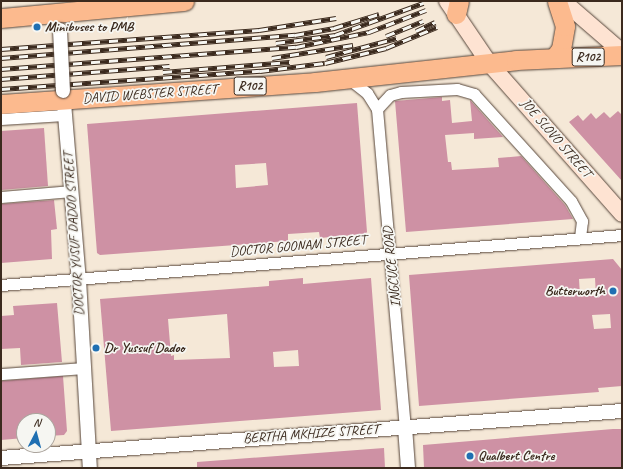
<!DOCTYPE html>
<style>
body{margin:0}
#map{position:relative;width:623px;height:469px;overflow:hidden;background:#f5e8d7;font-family:Caveat,sans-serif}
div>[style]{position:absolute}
.building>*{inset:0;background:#ce91a4}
.roads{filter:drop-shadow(0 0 1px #57463a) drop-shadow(0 0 1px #57463a)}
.minor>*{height:11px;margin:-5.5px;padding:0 5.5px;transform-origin:5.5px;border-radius:5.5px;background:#fff}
.tertiary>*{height:14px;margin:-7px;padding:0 7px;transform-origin:7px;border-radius:7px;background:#fff}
.secondary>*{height:16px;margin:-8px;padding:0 8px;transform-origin:8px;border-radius:8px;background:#fee3d2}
.trunk>*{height:19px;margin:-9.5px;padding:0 9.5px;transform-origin:9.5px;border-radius:9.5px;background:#fcba8e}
.rail>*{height:4.5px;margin-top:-2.25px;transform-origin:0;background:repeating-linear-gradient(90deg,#f6f6f2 0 9px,#3b2a1e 0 18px);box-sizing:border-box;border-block:1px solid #3b2a1e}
.bridges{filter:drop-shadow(0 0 1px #57463a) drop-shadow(0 0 1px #57463a)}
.tertiary-bridge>*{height:14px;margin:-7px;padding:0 7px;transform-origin:7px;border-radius:7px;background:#fff}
.dots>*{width:11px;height:11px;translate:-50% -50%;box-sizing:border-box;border:2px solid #f6f6f2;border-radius:50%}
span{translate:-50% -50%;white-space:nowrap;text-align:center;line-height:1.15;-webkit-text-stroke:3.5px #f6f6f2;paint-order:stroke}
.shield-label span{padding:1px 3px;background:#f6f6f2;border:1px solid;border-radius:3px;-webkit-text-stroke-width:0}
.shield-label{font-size:13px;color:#3b2a1e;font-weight:700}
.poi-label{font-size:14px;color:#3b2a1e;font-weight:700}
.left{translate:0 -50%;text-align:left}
.right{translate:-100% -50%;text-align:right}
.street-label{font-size:14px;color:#3b2a1e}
.frame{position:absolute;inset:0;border:2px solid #3b2a1e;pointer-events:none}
.north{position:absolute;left:16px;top:413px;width:40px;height:40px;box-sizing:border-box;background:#f6f6f2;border:1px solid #aba49d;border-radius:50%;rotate:6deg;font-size:11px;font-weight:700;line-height:16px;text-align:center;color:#3b2a1e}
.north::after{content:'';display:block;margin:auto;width:14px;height:18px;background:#1f6fb2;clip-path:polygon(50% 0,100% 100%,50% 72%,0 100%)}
</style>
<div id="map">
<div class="building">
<i style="clip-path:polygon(442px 97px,442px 101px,450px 100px,452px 123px,472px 121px,470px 100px,503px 137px,474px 139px,474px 133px,445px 135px,448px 162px,451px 162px,452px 170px,499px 167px,498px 158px,521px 156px,565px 205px,573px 219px,406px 232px,395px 101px)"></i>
<i style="clip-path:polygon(evenodd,357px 103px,367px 232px,365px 234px,320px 238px,319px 232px,288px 234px,288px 241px,100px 255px,97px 253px,87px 124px,357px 103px,266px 163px,268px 185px,236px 188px,235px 165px,266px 163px)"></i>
<i style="clip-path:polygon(618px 111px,622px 115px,622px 181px,569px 122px,578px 115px,583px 121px,591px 113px,596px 119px,604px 112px,610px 118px)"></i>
<i style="clip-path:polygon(44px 128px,48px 186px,1px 190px,1px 131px)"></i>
<i style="clip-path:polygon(54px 200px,57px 229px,51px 230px,52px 259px,1px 263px,1px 204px)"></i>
<i style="clip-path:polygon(evenodd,613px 259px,622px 270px,622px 386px,598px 388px,599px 392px,419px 406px,409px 275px,613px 259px,595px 278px,596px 296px,580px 296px,579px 279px,595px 278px,613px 259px,610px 314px,611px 328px,594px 329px,592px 315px,610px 314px)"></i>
<i style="clip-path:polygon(evenodd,303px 278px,303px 284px,371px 278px,381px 410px,111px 431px,100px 299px,269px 286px,269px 281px,303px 278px,227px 314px,230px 358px,174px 360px,174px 355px,171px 356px,168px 319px,227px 314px,303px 278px,298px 350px,299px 366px,274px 367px,273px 352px,298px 350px)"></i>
<i style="clip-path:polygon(57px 303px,62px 362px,21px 365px,20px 348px,1px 349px,1px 316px,14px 315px,13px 306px)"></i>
<i style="clip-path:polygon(63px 376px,67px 431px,64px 435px,48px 436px,48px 421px,24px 421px,24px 438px,1px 440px,1px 381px)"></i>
<i style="clip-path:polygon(613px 429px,622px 429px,622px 468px,424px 468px,423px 445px)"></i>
<i style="clip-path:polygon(384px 448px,385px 468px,197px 468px,197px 462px)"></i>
</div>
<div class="roads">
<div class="minor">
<i style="left:349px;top:79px;width:23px;rotate:38deg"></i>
<i style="left:367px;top:93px;width:19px;rotate:58deg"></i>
<i style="left:377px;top:109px;width:319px;rotate:85deg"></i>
<i style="left:377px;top:109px;width:19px;rotate:-47deg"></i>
<i style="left:390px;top:95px;width:11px;rotate:-15deg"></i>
<i style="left:401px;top:92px;width:56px;rotate:-3.1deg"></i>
<i style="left:457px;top:89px;width:18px;rotate:16deg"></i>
<i style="left:474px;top:94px;width:144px;rotate:47.8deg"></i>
<i style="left:571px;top:201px;width:23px;rotate:61deg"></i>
<i style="left:582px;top:221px;width:17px;rotate:97deg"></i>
<i style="left:1px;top:119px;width:63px;rotate:-3.6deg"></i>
<i style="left:1px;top:197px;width:71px;rotate:-4.8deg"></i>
<i style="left:1px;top:285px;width:623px;rotate:-4.6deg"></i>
<i style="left:1px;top:374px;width:81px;rotate:-4.2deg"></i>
</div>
<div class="tertiary">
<i style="left:63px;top:91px;width:190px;rotate:85.2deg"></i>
<i style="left:79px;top:280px;width:188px;rotate:86.7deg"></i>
<i style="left:405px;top:427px;width:41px;rotate:85.8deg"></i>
<i style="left:1px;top:458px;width:623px;rotate:-4.33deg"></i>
</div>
<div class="secondary">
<i style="left:447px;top:1px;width:75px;rotate:55.9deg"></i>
<i style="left:489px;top:63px;width:201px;rotate:48.6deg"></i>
<i style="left:563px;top:1px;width:78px;rotate:40.8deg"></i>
</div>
<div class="trunk">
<i style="left:456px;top:14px;width:13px;rotate:-77deg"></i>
<i style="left:1px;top:18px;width:184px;rotate:-5.3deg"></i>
<i style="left:554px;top:58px;width:11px;rotate:-52deg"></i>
<i style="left:561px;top:49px;width:23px;rotate:-80deg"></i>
<i style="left:565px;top:26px;width:26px;rotate:-108deg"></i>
<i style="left:1px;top:104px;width:315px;rotate:-4deg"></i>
<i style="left:315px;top:82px;width:202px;rotate:-6.2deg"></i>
<i style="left:516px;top:60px;width:106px;rotate:-2.7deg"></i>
</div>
</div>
<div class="rail">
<i style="left:416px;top:31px;width:21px;rotate:-25deg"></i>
<i style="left:386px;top:36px;width:40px;rotate:-22deg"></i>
<i style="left:276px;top:43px;width:60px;rotate:-7.7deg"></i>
<i style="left:335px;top:35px;width:94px;rotate:-20deg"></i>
<i style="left:1px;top:49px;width:259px;rotate:-4.2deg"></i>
<i style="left:259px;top:30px;width:78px;rotate:-8.9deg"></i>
<i style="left:326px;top:57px;width:73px;rotate:-15deg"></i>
<i style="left:1px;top:58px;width:295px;rotate:-4.5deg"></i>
<i style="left:295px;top:35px;width:40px;rotate:-10deg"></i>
<i style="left:334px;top:28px;width:47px;rotate:-17.3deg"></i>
<i style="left:272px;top:58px;width:82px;rotate:-9.1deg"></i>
<i style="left:1px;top:69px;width:296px;rotate:-4.3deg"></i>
<i style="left:296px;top:47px;width:75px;rotate:-11.6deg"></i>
<i style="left:369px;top:32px;width:61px;rotate:-21.1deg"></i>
<i style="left:163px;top:72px;width:127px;rotate:-4.5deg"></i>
<i style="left:1px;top:79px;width:169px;rotate:-4.4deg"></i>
<i style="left:1px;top:89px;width:260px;rotate:-4deg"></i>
<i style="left:260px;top:71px;width:65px;rotate:-7deg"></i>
<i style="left:325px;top:63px;width:63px;rotate:-13.8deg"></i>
<i style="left:386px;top:48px;width:55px;rotate:-22.4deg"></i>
</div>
<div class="bridges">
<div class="tertiary-bridge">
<i style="left:60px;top:30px;width:61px;rotate:87.2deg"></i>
</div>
</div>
<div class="dots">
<i style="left:37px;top:27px;background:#1f6fb2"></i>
<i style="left:613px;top:291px;background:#1f6fb2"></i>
<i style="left:96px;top:348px;background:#1f6fb2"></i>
<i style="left:470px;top:456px;background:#1f6fb2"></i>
</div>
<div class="shield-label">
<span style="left:588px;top:57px">R102</span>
<span style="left:250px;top:86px">R102</span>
</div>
<div class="poi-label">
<span class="left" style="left:45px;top:27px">Minibuses to PMB</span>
<span class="right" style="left:605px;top:291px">Butterworth</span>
<span class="left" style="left:104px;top:348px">Dr Yussuf Dadoo</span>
<span class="left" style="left:478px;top:456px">Qualbert Centre</span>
</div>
<div class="street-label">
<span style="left:150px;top:94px;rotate:-4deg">DAVID WEBSTER STREET</span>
<span style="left:556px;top:138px;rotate:49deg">JOE SLOVO STREET</span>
<span style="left:74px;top:234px;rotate:-94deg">DOCTOR YUSUF DADOO STREET</span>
<span style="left:298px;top:246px;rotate:-5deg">DOCTOR GOONAM STREET</span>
<span style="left:392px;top:267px;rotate:-96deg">INGCUCE ROAD</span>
<span style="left:311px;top:434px;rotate:-4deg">BERTHA MKHIZE STREET</span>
</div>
<div class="frame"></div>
<div class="north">N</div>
</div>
